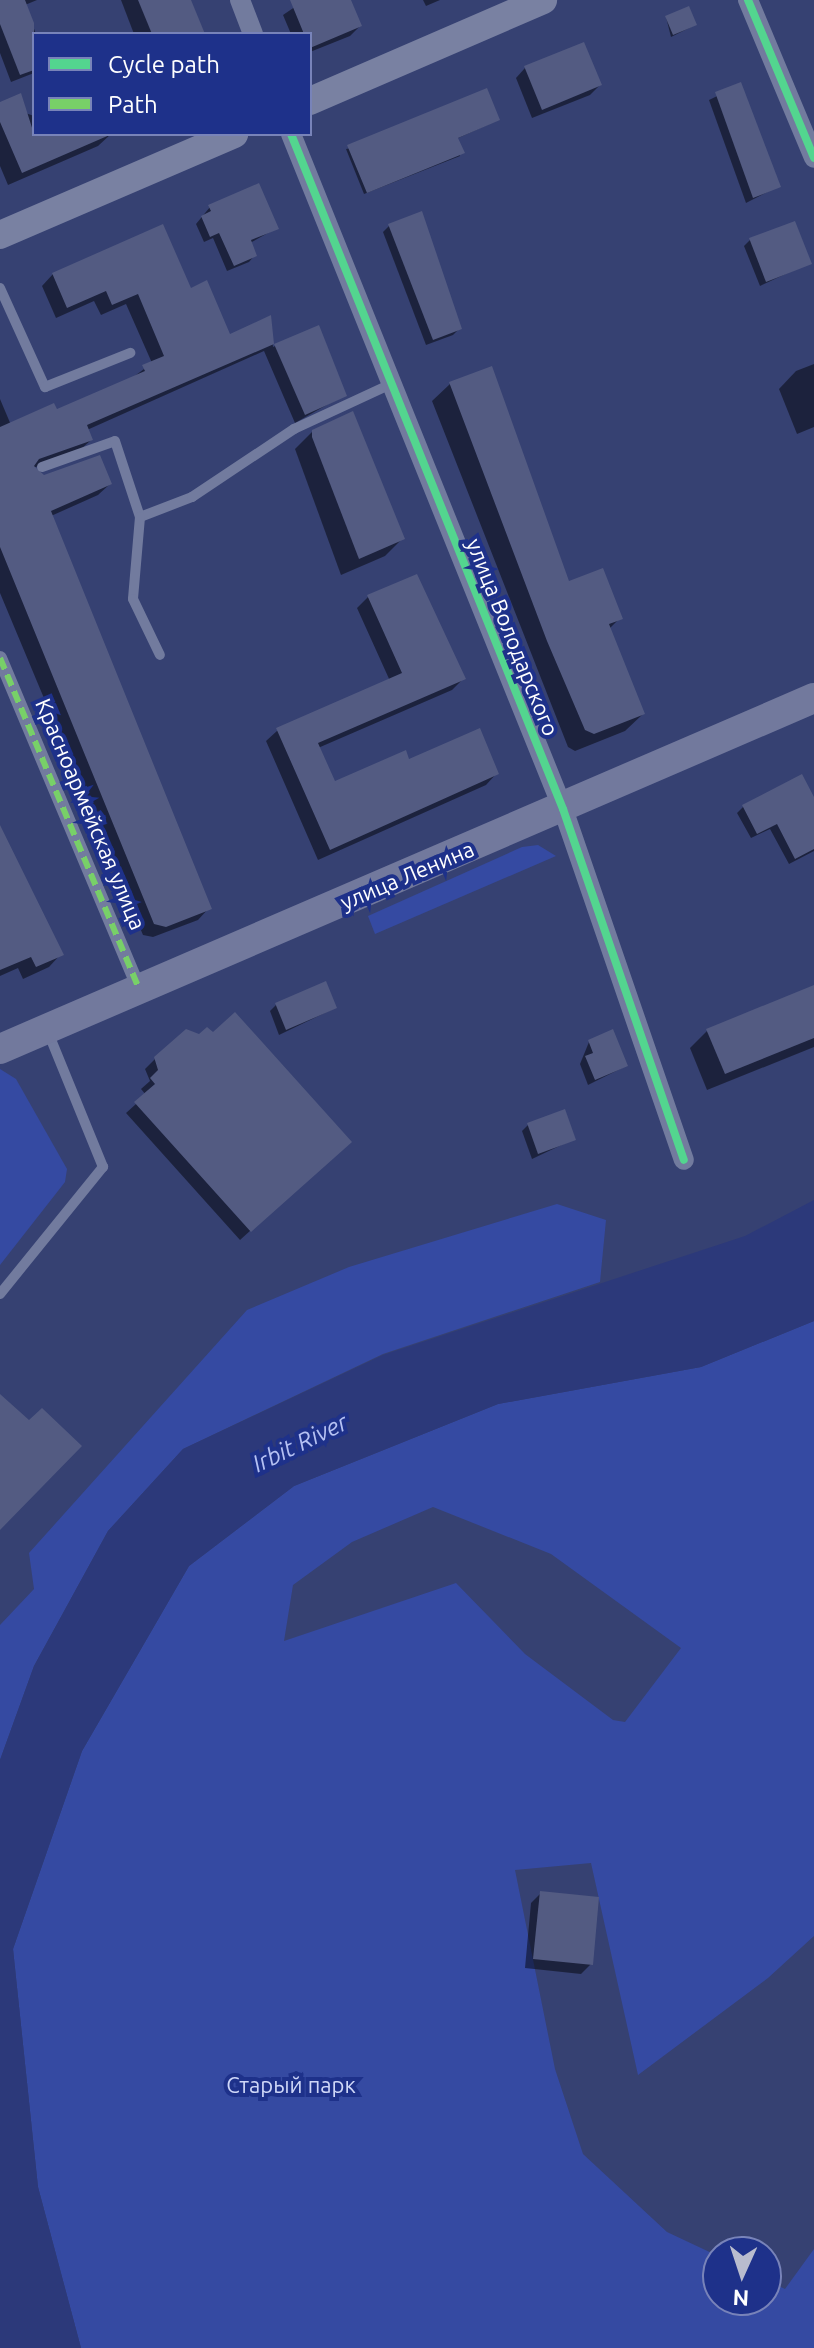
<!DOCTYPE html>
<html>
<head>
<meta charset="utf-8">
<style>
	body { margin:0 }
	#map { position:relative; width:814px; height:2348px; overflow:hidden; background:#364172; font-family:Ubuntu,sans-serif }
	div>[style] { position:absolute }
	[style*='--x'] { left:calc(var(--x)*1px); top:calc(var(--y)*1px); width:calc(var(--w)*1px); rotate:calc(var(--a)*1deg) }
	.green>* { inset:0; background:#354aa2 }
	.water>* { inset:0; background:#2c397a }
	.shadow>* { inset:0; background:#0007 }
	.building>* { inset:0; background:#535b82 }
	.service>* { height:10px; margin:-5px; padding:0 5px; transform-origin:5px; border-radius:5px; background:#727b9e }
	.pedestrian>* { height:14px; margin:-7px; padding:0 7px; transform-origin:7px; border-radius:7px; background:#727b9e }
	.minor>* { height:20px; margin:-10px; padding:0 10px; transform-origin:10px; border-radius:10px; background:#727b9e }
	.secondary>* { height:28px; margin:-14px; padding:0 14px; transform-origin:14px; border-radius:14px; background:#7981a2 }
	.primary>* { height:30px; margin:-15px; padding:0 15px; transform-origin:15px; border-radius:15px; background:#72799d }
	.quiet>* { height:6px; margin-top:-3px; transform-origin:0; background:repeating-linear-gradient(90deg,#78d068 0 12px,transparent 0 18px) }
	.cycleway>* { height:8px; margin:-4px; padding:0 4px; transform-origin:4px; border-radius:4px; background:#53d58f }
	span { translate:-50% -50%; white-space:nowrap; text-align:center; line-height:1.15; -webkit-text-stroke:8px #1e318a; paint-order:stroke }
	.street-label { font-size:22px; color:#fff }
	.park-label { font-size:22px; color:#cfd7f8 }
	.water-label { font-size:24px; color:#b5c1f3; font-style:italic }
	.legend { position:absolute; left:32px; top:32px; width:280px; height:104px; box-sizing:border-box; background:#1e318a; border:2px solid #7883b9; margin:0; padding:10px 14px; list-style:none; font-size:24px; color:#fff }
	.legend li { display:flex; align-items:center; gap:16px; height:40px }
	.legend b { width:40px; border:2px solid #7883b9 }
	.north { position:absolute; left:702px; top:2236px; width:80px; height:80px; box-sizing:border-box; background:#1e318a; border:2px solid #7883b9; border-radius:50%; rotate:183deg; font-size:22px; font-weight:700; line-height:32px; text-align:center; color:#fff }
	.north::after { content:''; display:block; margin:auto; width:28px; height:36px; background:#b9bcce; clip-path:polygon(50% 0,100% 100%,50% 72%,0 100%) }
</style>
</head>
<body>
<div id="map">
	<div class="green">
		<div style="clip-path:polygon(538px 845px,556px 856px,375px 934px,368px 916px,522px 847px)"></div>
		<div style="clip-path:polygon(0 1069px,16px 1079px,67px 1169px,65px 1182px,0 1265px)"></div>
		<div style="clip-path:polygon(557px 1204px,606px 1220px,600px 1282px,383px 1354px,183px 1449px,108px 1531px,34px 1666px,0 1760px,0 1625px,34px 1589px,29px 1553px,247px 1310px,349px 1267px)"></div>
		<div style="clip-path:polygon(evenodd,814px 1321px,814px 1936px,768px 1978px,638px 2075px,591px 1863px,515px 1870px,555px 2069px,583px 2154px,667px 2232px,718px 2256px,718px 2300px,766px 2300px,766px 2280px,785px 2289px,814px 2249px,814px 2348px,81px 2348px,38px 2187px,13px 1949px,82px 1751px,189px 1566px,294px 1486px,498px 1404px,701px 1367px,814px 1321px,433px 1507px,551px 1554px,681px 1648px,625px 1722px,613px 1720px,525px 1654px,456px 1583px,284px 1641px,293px 1585px,352px 1542px,433px 1507px)"></div>
	</div>
	<div class="water">
		<div style="clip-path:polygon(814px 1200px,814px 1321px,701px 1367px,498px 1404px,294px 1486px,189px 1566px,82px 1751px,13px 1949px,38px 2187px,81px 2348px,0 2348px,0 1760px,34px 1666px,108px 1531px,183px 1449px,383px 1355px,745px 1236px)"></div>
	</div>
	<div class="shadow">
		<div style="clip-path:polygon(0 0,37px 0,25px 5px,36px 34px,34px 73px,11px 82px,0 53px)"></div>
		<div style="clip-path:polygon(121px 0,189px 0,203px 34px,134px 34px)"></div>
		<div style="clip-path:polygon(305px 0,349px 0,360px 26px,350px 36px,310px 52px,310px 34px,291px 34px,283px 15px)"></div>
		<div style="clip-path:polygon(423px 0,440px 0,426px 6px)"></div>
		<div style="clip-path:polygon(666px 17px,695px 25px,671px 37px)"></div>
		<div style="clip-path:polygon(525px 68px,600px 85px,590px 95px,532px 118px,516px 78px)"></div>
		<div style="clip-path:polygon(740px 85px,779px 186px,746px 203px,709px 100px)"></div>
		<div style="clip-path:polygon(0 104px,34px 116px,34px 134px,111px 134px,98px 146px,8px 185px,0 166px)"></div>
		<div style="clip-path:polygon(498px 120px,456px 139px,460px 156px,364px 194px,346px 149px)"></div>
		<div style="clip-path:polygon(210px 207px,277px 228px,250px 243px,255px 255px,249px 262px,227px 271px,213px 238px,204px 242px,196px 224px)"></div>
		<div style="clip-path:polygon(390px 225px,459px 329px,453px 335px,426px 345px,383px 232px)"></div>
		<div style="clip-path:polygon(750px 240px,809px 263px,760px 286px,744px 246px)"></div>
		<div style="clip-path:polygon(53px 274px,190px 290px,229px 336px,270px 318px,273px 347px,318px 327px,344px 395px,295px 423px,264px 351px,87px 430px,91px 440px,79px 451px,33px 468px,44px 477px,110px 484px,98px 495px,51px 516px,209px 908px,198px 920px,153px 937px,143px 935px,0 593px,0 399px,11px 425px,56px 412px,132px 378px,152px 363px,126px 304px,101px 315px,94px 301px,56px 318px,42px 286px)"></div>
		<div style="clip-path:polygon(814px 364px,814px 427px,797px 434px,779px 389px,796px 371px)"></div>
		<div style="clip-path:polygon(450px 384px,568px 583px,620px 618px,609px 629px,643px 714px,625px 731px,575px 751px,568px 747px,432px 401px)"></div>
		<div style="clip-path:polygon(313px 431px,403px 538px,385px 556px,341px 575px,295px 449px)"></div>
		<div style="clip-path:polygon(368px 597px,464px 678px,452px 690px,318px 748px,334px 784px,408px 761px,497px 773px,486px 785px,318px 860px,266px 741px,278px 730px,390px 681px,357px 608px)"></div>
		<div style="clip-path:polygon(814px 802px,814px 851px,789px 864px,770px 829px,751px 838px,737px 813px,744px 806px)"></div>
		<div style="clip-path:polygon(0 830px,61px 954px,49px 967px,23px 979px,18px 968px,0 976px)"></div>
		<div style="clip-path:polygon(814px 987px,814px 1047px,707px 1090px,690px 1048px,708px 1030px)"></div>
		<div style="clip-path:polygon(276px 1005px,335px 1008px,279px 1035px,270px 1011px)"></div>
		<div style="clip-path:polygon(212px 1035px,339px 1151px,240px 1240px,126px 1113px,146px 1095px,141px 1089px,150px 1081px,145px 1069px,155px 1059px)"></div>
		<div style="clip-path:polygon(589px 1042px,626px 1066px,588px 1085px,580px 1064px)"></div>
		<div style="clip-path:polygon(528px 1125px,574px 1139px,532px 1159px,522px 1131px)"></div>
		<div style="clip-path:polygon(541px 1893px,591px 1964px,581px 1974px,525px 1968px,531px 1903px)"></div>
	</div>
	<div class="building">
		<div style="clip-path:polygon(0 0,25px 0,34px 23px,34px 70px,20px 75px,0 24px)"></div>
		<div style="clip-path:polygon(138px 0,191px 0,205px 34px,152px 34px)"></div>
		<div style="clip-path:polygon(290px 0,351px 0,362px 26px,310px 48px,310px 34px,304px 34px)"></div>
		<div style="clip-path:polygon(689px 6px,697px 25px,673px 35px,665px 16px)"></div>
		<div style="clip-path:polygon(584px 42px,602px 85px,542px 110px,524px 66px)"></div>
		<div style="clip-path:polygon(741px 82px,781px 187px,753px 198px,715px 92px)"></div>
		<div style="clip-path:polygon(487px 88px,500px 120px,458px 138px,465px 153px,367px 193px,347px 145px)"></div>
		<div style="clip-path:polygon(21px 93px,34px 134px,112px 134px,22px 173px,0 122px,0 102px)"></div>
		<div style="clip-path:polygon(259px 183px,279px 229px,251px 240px,257px 256px,234px 266px,219px 233px,210px 237px,201px 216px,211px 211px,208px 205px)"></div>
		<div style="clip-path:polygon(422px 211px,462px 329px,433px 340px,388px 224px)"></div>
		<div style="clip-path:polygon(795px 221px,812px 264px,766px 282px,749px 238px)"></div>
		<div style="clip-path:polygon(163px 224px,191px 288px,207px 280px,230px 334px,271px 315px,274px 344px,87px 425px,93px 440px,39px 459px,34px 466px,44px 475px,100px 455px,112px 484px,51px 511px,212px 909px,166px 927px,154px 924px,0 547px,0 427px,54px 403px,57px 409px,145px 371px,142px 365px,164px 356px,138px 294px,112px 305px,106px 291px,67px 308px,52px 273px)"></div>
		<div style="clip-path:polygon(319px 325px,347px 396px,305px 415px,274px 344px)"></div>
		<div style="clip-path:polygon(492px 366px,569px 581px,603px 568px,623px 619px,609px 624px,645px 714px,594px 734px,585px 730px,547px 641px,449px 382px)"></div>
		<div style="clip-path:polygon(353px 411px,405px 539px,359px 559px,312px 437px,312px 430px)"></div>
		<div style="clip-path:polygon(417px 574px,466px 679px,318px 743px,335px 781px,406px 750px,409px 759px,480px 728px,499px 774px,330px 850px,276px 728px,402px 673px,367px 595px)"></div>
		<div style="clip-path:polygon(802px 774px,814px 797px,814px 849px,795px 859px,777px 824px,757px 834px,742px 805px)"></div>
		<div style="clip-path:polygon(0 825px,64px 955px,36px 967px,31px 957px,0 970px)"></div>
		<div style="clip-path:polygon(326px 981px,337px 1008px,286px 1030px,275px 1003px)"></div>
		<div style="clip-path:polygon(814px 985px,814px 1038px,725px 1074px,706px 1029px)"></div>
		<div style="clip-path:polygon(235px 1012px,352px 1142px,251px 1232px,134px 1102px,155px 1084px,150px 1078px,158px 1070px,154px 1057px,186px 1029px,199px 1034px,207px 1027px,213px 1032px)"></div>
		<div style="clip-path:polygon(613px 1029px,628px 1066px,595px 1080px,585px 1056px,593px 1053px,588px 1040px)"></div>
		<div style="clip-path:polygon(565px 1109px,576px 1140px,538px 1154px,527px 1123px)"></div>
		<div style="clip-path:polygon(0 1394px,29px 1420px,42px 1408px,82px 1446px,0 1530px)"></div>
		<div style="clip-path:polygon(540px 1891px,599px 1897px,593px 1965px,533px 1959px)"></div>
	</div>
	<div class="service">
		<div style="--x:0;--y:288;--w:109;--a:65.6"></div>
		<div style="--x:45;--y:387;--w:92;--a:-21.8"></div>
		<div style="--x:42;--y:467;--w:77;--a:-19.6"></div>
		<div style="--x:115;--y:441;--w:80;--a:71.8"></div>
		<div style="--x:140;--y:517;--w:56;--a:-21"></div>
		<div style="--x:192;--y:497;--w:123;--a:-33.7"></div>
		<div style="--x:294;--y:429;--w:107;--a:-24.9"></div>
		<div style="--x:140;--y:517;--w:82;--a:94.9"></div>
		<div style="--x:133;--y:599;--w:62;--a:64.3"></div>
		<div style="--x:0;--y:1294;--w:164;--a:-51"></div>
		<div style="--x:103;--y:1167;--w:148;--a:-112.2"></div>
	</div>
	<div class="pedestrian">
		<div style="--x:0;--y:658;--w:358;--a:67.2"></div>
	</div>
	<div class="minor">
		<div style="--x:240;--y:0;--w:36;--a:69"></div>
		<div style="--x:748;--y:0;--w:171;--a:67.3"></div>
		<div style="--x:291;--y:134;--w:728;--a:68.05"></div>
		<div style="--x:563;--y:809;--w:371;--a:71"></div>
	</div>
	<div class="secondary">
		<div style="--x:310;--y:101;--w:254;--a:-23.4"></div>
		<div style="--x:0;--y:235;--w:255;--a:-23.3"></div>
	</div>
	<div class="primary">
		<div style="--x:0;--y:1049;--w:886;--a:-23.33"></div>
	</div>
	<div class="quiet">
		<div style="--x:0;--y:658;--w:358;--a:67.2"></div>
	</div>
	<div class="cycleway">
		<div style="--x:748;--y:0;--w:171;--a:67.3"></div>
		<div style="--x:291;--y:134;--w:728;--a:68.05"></div>
		<div style="--x:563;--y:809;--w:371;--a:71"></div>
	</div>
	<div class="street-label">
		<span style="left:513px;top:637px;rotate:68deg">улица Володарского</span>
		<span style="left:91px;top:814px;rotate:67deg">Красноармейская улица</span>
		<span style="left:407px;top:875px;rotate:-23deg">улица Ленина</span>
	</div>
	<div class="park-label">
		<span style="left:291px;top:2085px">Старый парк</span>
	</div>
	<div class="water-label">
		<span style="left:300px;top:1443px;rotate:-26deg">Irbit River</span>
	</div>
	<ul class="legend">
	<li><b style="height:10px;background:#53d58f"></b>Cycle path</li>
	<li><b style="height:10px;background:#78d068"></b>Path</li>
	</ul>
	<div class="north">N</div>
</div>
</body>
</html>
